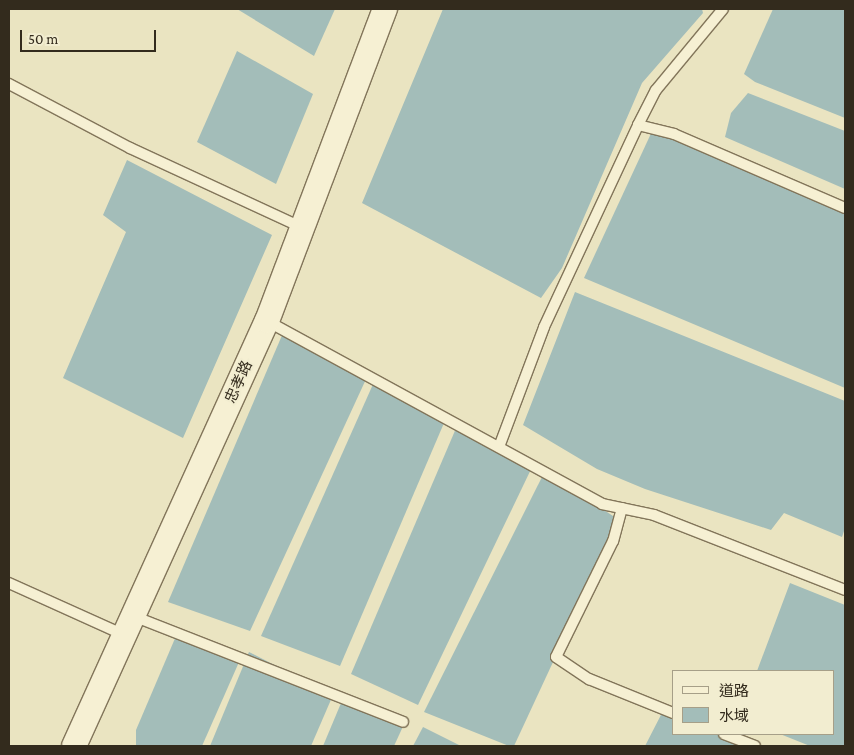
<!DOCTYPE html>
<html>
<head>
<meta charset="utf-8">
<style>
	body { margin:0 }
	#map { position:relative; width:854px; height:755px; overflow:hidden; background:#eae4c1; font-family:"Crimson Pro","Noto Sans TC",serif }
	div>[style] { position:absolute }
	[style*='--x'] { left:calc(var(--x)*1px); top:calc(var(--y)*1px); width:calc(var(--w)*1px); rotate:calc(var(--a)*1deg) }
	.water>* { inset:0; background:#a3bdb9 }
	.roads { filter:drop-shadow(1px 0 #82755a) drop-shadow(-1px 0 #82755a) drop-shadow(0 1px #82755a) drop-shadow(0 -1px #82755a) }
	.service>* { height:10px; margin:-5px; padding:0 5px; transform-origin:5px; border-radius:5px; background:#f6f0d3 }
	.tertiary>* { height:24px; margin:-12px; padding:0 12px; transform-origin:12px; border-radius:12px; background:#f6f0d3 }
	span { translate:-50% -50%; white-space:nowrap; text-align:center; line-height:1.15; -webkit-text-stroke:4px #f2edd0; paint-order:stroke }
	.street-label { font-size:15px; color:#332b1d }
	.frame { position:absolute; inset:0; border:10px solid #332b1d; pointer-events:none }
	.legend { position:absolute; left:672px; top:670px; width:162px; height:65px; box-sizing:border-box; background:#f2edd0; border:1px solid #a69f88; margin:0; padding:6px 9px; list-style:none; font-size:15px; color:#332b1d }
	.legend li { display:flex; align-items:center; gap:10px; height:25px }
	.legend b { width:25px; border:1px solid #a69f88 }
	.scale { position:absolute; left:20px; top:30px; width:136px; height:22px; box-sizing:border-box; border:2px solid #332b1d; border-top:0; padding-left:6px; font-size:15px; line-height:18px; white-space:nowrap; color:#332b1d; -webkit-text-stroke:4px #f2edd0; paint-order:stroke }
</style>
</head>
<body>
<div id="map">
	<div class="water">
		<div style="clip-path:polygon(237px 9px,335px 9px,314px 56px)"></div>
		<div style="clip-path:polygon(443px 9px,702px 9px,703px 13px,642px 83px,562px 268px,541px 298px,362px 203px)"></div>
		<div style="clip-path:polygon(773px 9px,845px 9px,845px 118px,755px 82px,744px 74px)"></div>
		<div style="clip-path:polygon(237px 51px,313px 94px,276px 184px,197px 142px)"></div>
		<div style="clip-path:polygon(748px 93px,845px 131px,845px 189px,725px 137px,731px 113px)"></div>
		<div style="clip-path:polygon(654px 127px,845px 210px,845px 388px,584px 278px)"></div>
		<div style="clip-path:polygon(127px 160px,272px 235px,183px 438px,63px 378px,126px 232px,103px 215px)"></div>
		<div style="clip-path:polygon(575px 292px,845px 401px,845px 528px,842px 537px,784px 513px,771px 530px,645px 489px,597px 469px,523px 425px)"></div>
		<div style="clip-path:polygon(283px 333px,367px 377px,250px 631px,168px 602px)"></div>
		<div style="clip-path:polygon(374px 382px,444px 423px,340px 666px,261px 636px)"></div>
		<div style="clip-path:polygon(457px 426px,534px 463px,418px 705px,351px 674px)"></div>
		<div style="clip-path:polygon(545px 471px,619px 520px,514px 746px,509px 746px,424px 712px)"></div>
		<div style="clip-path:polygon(790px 583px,845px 605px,845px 746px,810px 746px,780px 734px,833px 734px,833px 671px,757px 671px)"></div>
		<div style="clip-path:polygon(179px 629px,243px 653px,202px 746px,136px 746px,136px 730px)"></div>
		<div style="clip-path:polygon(249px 652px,333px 695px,311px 746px,210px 746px)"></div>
		<div style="clip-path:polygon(344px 696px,405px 722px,394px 746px,323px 746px)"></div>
		<div style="clip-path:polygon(663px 711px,673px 715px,673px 734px,718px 734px,747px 746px,645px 746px)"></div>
		<div style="clip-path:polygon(423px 727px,461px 746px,413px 746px)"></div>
	</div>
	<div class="roads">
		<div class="service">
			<div style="--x:9;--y:84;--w:137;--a:27.9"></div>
			<div style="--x:130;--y:148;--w:191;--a:24.8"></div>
			<div style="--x:638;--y:125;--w:37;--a:14"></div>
			<div style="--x:674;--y:134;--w:186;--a:23.4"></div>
			<div style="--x:267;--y:321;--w:382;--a:28.6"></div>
			<div style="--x:602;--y:504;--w:53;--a:11.9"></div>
			<div style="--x:654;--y:515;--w:205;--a:21.4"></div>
			<div style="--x:499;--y:447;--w:128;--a:-69.4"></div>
			<div style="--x:544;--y:327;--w:223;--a:-65"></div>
			<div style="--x:638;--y:125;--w:39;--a:-63"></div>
			<div style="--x:656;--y:90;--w:105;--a:-50.4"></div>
			<div style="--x:622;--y:508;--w:34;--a:105"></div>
			<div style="--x:613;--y:541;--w:129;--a:116.2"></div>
			<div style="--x:556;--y:657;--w:40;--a:34"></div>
			<div style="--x:589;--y:679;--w:91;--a:22"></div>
			<div style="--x:9;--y:583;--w:126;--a:24.3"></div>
			<div style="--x:133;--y:616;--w:290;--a:21.4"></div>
			<div style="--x:724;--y:734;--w:33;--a:21"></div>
		</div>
		<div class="tertiary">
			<div style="--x:74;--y:746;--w:467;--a:-65.6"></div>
			<div style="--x:267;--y:321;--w:334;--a:-69.3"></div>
		</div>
	</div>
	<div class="street-label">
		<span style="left:239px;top:382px;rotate:-66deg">忠孝路</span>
	</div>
	<div class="frame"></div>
	<ul class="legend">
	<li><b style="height:6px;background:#f6f0d3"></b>道路</li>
	<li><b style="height:14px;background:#a3bdb9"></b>水域</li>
	</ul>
	<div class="scale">50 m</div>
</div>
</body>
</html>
